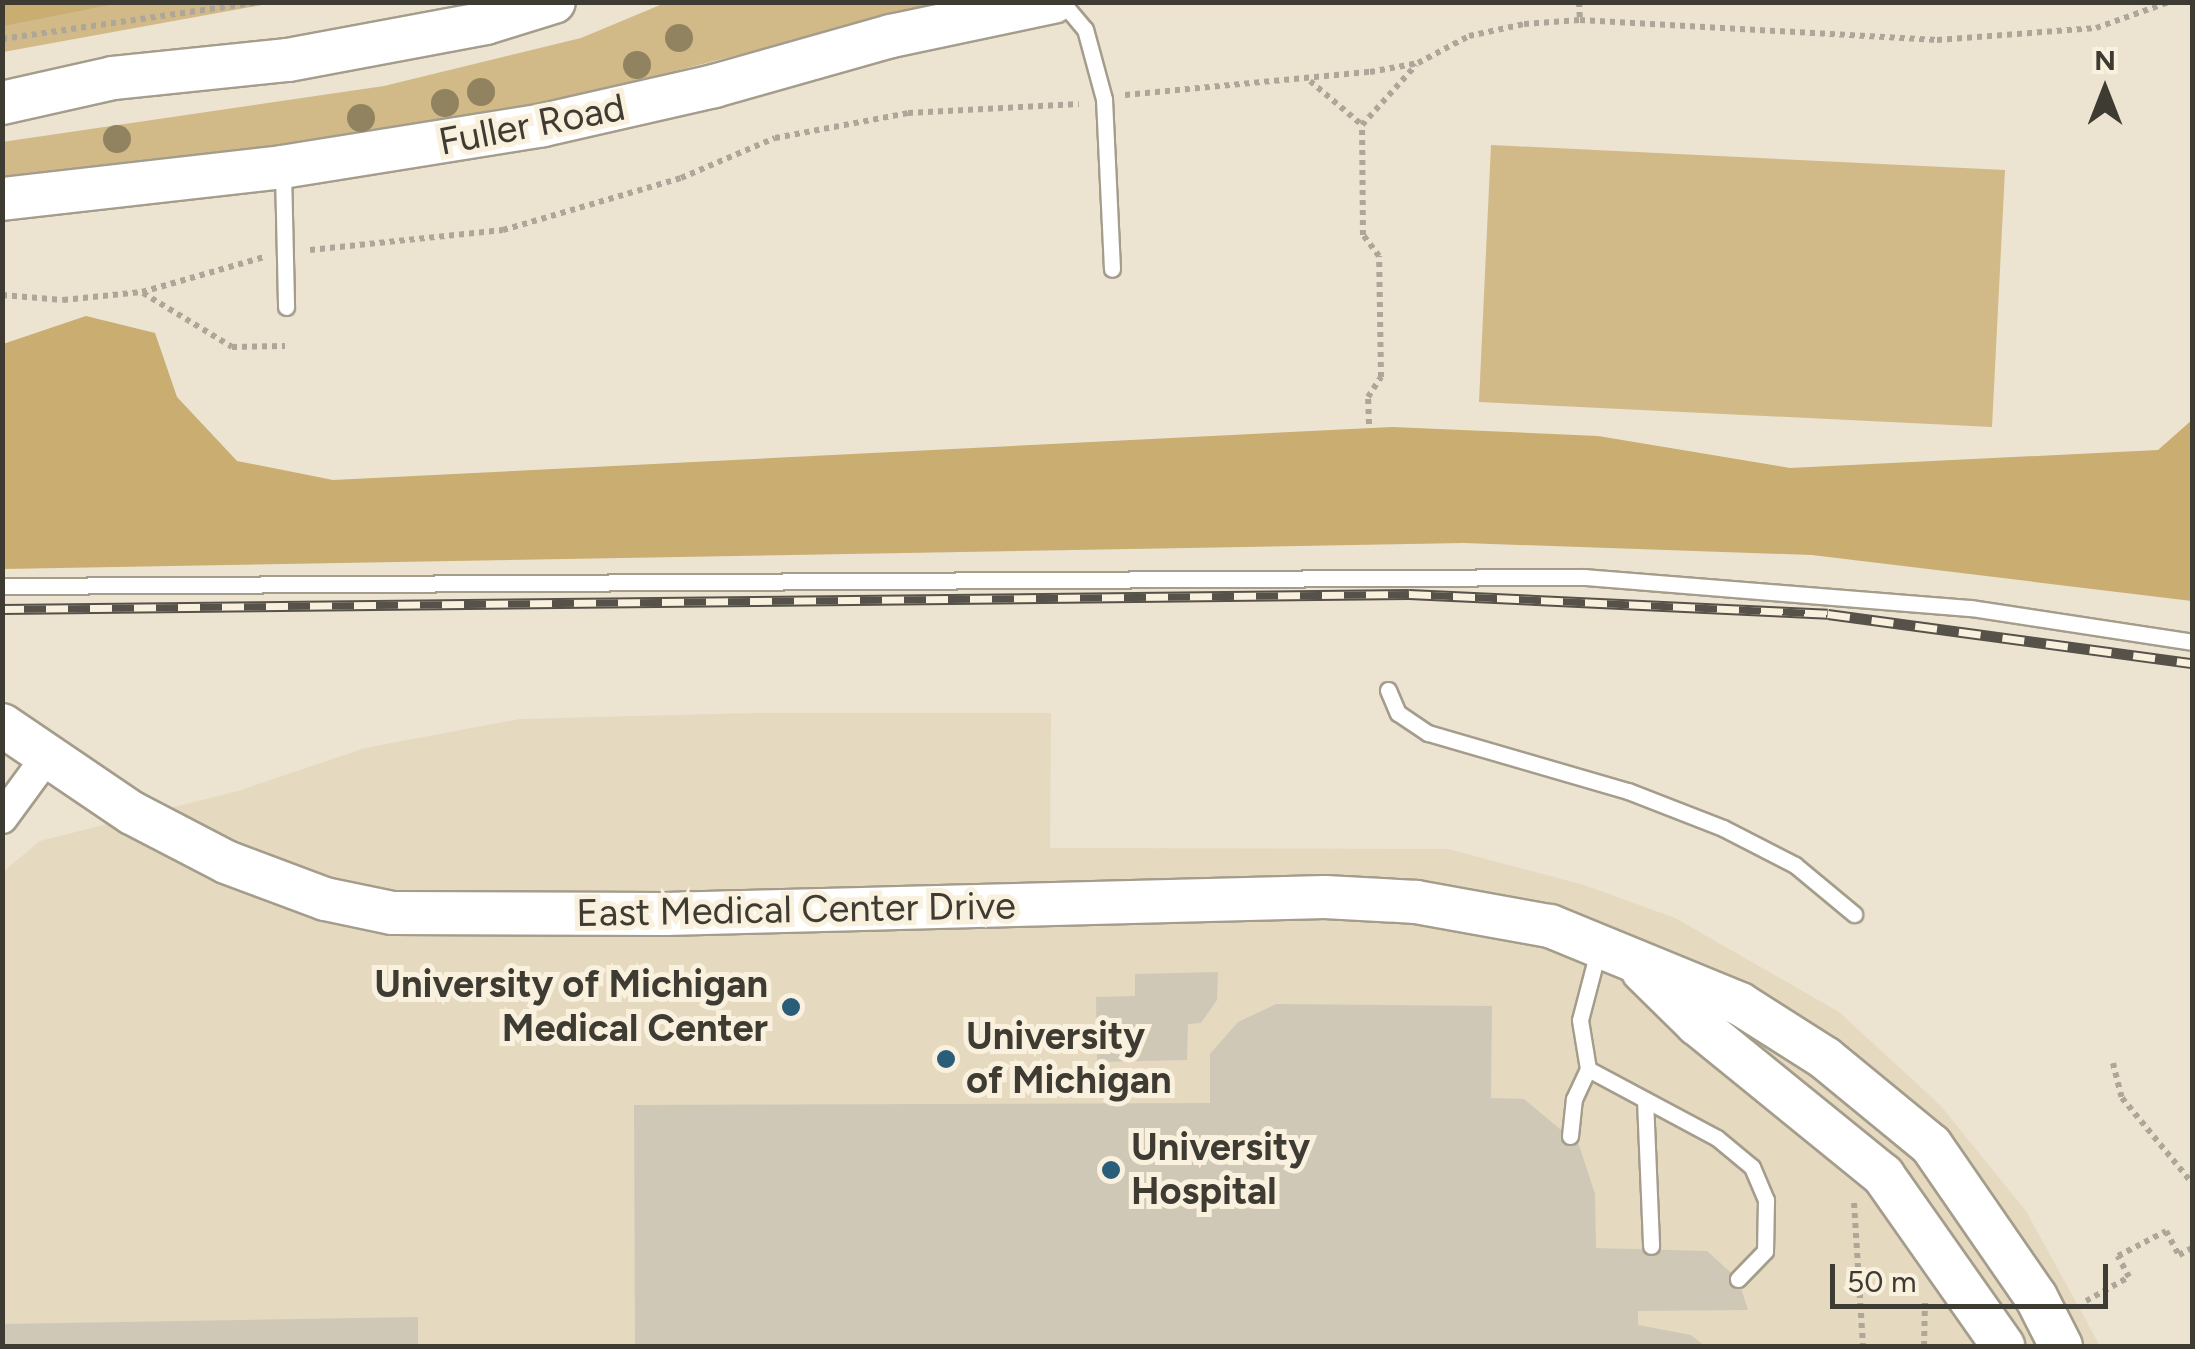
<!DOCTYPE html>
<html>
<head>
<meta charset="utf-8">
<style>
	body { margin:0 }
	#map { position:relative; width:2195px; height:1349px; overflow:hidden; background:#ece3d1; font-family:Figtree,sans-serif }
	div>[style] { position:absolute }
	[style*='--x'] { left:calc(var(--x)*1px); top:calc(var(--y)*1px); width:calc(var(--w)*1px); rotate:calc(var(--a)*1deg) }
	.built>* { inset:0; background:#e5d9c0 }
	.green>* { inset:0; background:#d1b988 }
	.forest>* { inset:0; background:#c9ad71 }
	.building>* { inset:0; background:#d0c8b6 }
	.path>* { height:6px; margin-top:-3px; transform-origin:0; background:repeating-linear-gradient(90deg,#aea799 0 5px,transparent 0 10px) }
	.roads { filter:drop-shadow(2px 0 #a59d8c) drop-shadow(-2px 0 #a59d8c) drop-shadow(0 2px #a59d8c) drop-shadow(0 -2px #a59d8c) }
	.lane>* { height:15px; margin:-7.5px; padding:0 7.5px; transform-origin:7.5px; border-radius:7.5px; background:#fff }
	.street>* { height:30px; margin:-15px; padding:0 15px; transform-origin:15px; border-radius:15px; background:#fff }
	.secondary>* { height:42px; margin:-21px; padding:0 21px; transform-origin:21px; border-radius:21px; background:#fff }
	.rail>* { height:11px; margin-top:-5.5px; transform-origin:0; background:repeating-linear-gradient(90deg,#f9f0de 0 22px,#565249 0 44px); box-sizing:border-box; border-block:2px solid #565249 }
	.trees>* { width:28px; height:28px; margin:-14px; border-radius:50%; background:#91835f }
	.dots>* { width:28px; height:28px; translate:-50% -50%; box-sizing:border-box; border:5px solid #f9f0de; border-radius:50% }
	span { translate:-50% -50%; white-space:nowrap; text-align:center; line-height:1.15; -webkit-text-stroke:10px #f9f0de; paint-order:stroke }
	.street-label { font-size:38px; color:#3e3b33 }
	.poi-label { font-size:38px; color:#3e3b33; font-weight:700 }
	.right { translate:-100% -50%; text-align:right }
	.left { translate:0 -50%; text-align:left }
	.frame { position:absolute; inset:0; border:5px solid #3e3b33; pointer-events:none }
	.north { position:absolute; left:2055px; top:40px; width:100px; height:100px; -webkit-text-stroke:8px #f9f0de; paint-order:stroke; rotate:0deg; font-size:28px; font-weight:700; line-height:40px; text-align:center; color:#3e3b33 }
	.north::after { content:''; display:block; margin:auto; width:35px; height:45px; background:#3e3b33; clip-path:polygon(50% 0,100% 100%,50% 72%,0 100%) }
	.scale { position:absolute; left:1830px; top:1264px; width:278px; height:45px; box-sizing:border-box; border:5px solid #3e3b33; border-top:0; padding-left:12px; font-size:30px; line-height:35px; white-space:nowrap; color:#3e3b33; -webkit-text-stroke:8px #f9f0de; paint-order:stroke }
</style>
</head>
<body>
<div id="map">
	<div class="built">
		<div style="clip-path:polygon(755px 713px,1051px 713px,1050px 848px,1448px 849px,1584px 885px,1675px 918px,1839px 1012px,1940px 1105px,2026px 1211px,2100px 1346px,3px 1346px,3px 872px,40px 841px,238px 791px,365px 748px,520px 719px)"></div>
	</div>
	<div class="green">
		<div style="clip-path:polygon(2px 3px,273px 3px,3px 52px)"></div>
		<div style="clip-path:polygon(665px 3px,941px 3px,535px 107px,340px 141px,3px 179px,2px 142px,384px 86px,581px 38px)"></div>
		<div style="clip-path:polygon(1491px 145px,2005px 170px,1992px 427px,1479px 402px)"></div>
	</div>
	<div class="forest">
		<div style="clip-path:polygon(3px 2px,119px 2px,119px 3px,3px 26px)"></div>
		<div style="clip-path:polygon(86px 316px,155px 333px,177px 397px,237px 461px,333px 480px,1392px 427px,1598px 436px,1790px 468px,2158px 450px,2192px 420px,2192px 601px,1812px 555px,1464px 543px,3px 569px,3px 344px)"></div>
	</div>
	<div class="building">
		<div style="clip-path:polygon(1218px 972px,1217px 1000px,1201px 1023px,1188px 1024px,1187px 1060px,1097px 1062px,1096px 997px,1135px 996px,1135px 974px)"></div>
		<div style="clip-path:polygon(1276px 1004px,1492px 1006px,1491px 1098px,1524px 1099px,1579px 1145px,1595px 1194px,1596px 1248px,1707px 1251px,1738px 1279px,1748px 1310px,1638px 1311px,1638px 1325px,1691px 1335px,1705px 1346px,635px 1346px,634px 1105px,1210px 1103px,1210px 1054px,1238px 1022px)"></div>
		<div style="clip-path:polygon(418px 1317px,418px 1346px,2px 1346px,2px 1324px)"></div>
	</div>
	<div class="path">
		<div style="--x:1579;--y:2;--w:18;--a:87"></div>
		<div style="--x:2;--y:39;--w:260;--a:-8.2"></div>
		<div style="--x:1310;--y:81;--w:68;--a:40.2"></div>
		<div style="--x:1125;--y:95;--w:246;--a:-5.4"></div>
		<div style="--x:1370;--y:72;--w:49;--a:-10.6"></div>
		<div style="--x:1418;--y:63;--w:58;--a:-27.9"></div>
		<div style="--x:1469;--y:36;--w:56;--a:-12.3"></div>
		<div style="--x:1524;--y:24;--w:56;--a:-4.1"></div>
		<div style="--x:1580;--y:20;--w:358;--a:3.2"></div>
		<div style="--x:1937;--y:40;--w:159;--a:-4.3"></div>
		<div style="--x:2096;--y:28;--w:77;--a:-19.6"></div>
		<div style="--x:310;--y:250;--w:194;--a:-5.9"></div>
		<div style="--x:503;--y:230;--w:185;--a:-16.3"></div>
		<div style="--x:681;--y:178;--w:102;--a:-23.1"></div>
		<div style="--x:775;--y:138;--w:135;--a:-10.6"></div>
		<div style="--x:908;--y:113;--w:171;--a:-3"></div>
		<div style="--x:143;--y:293;--w:104;--a:31.2"></div>
		<div style="--x:232;--y:347;--w:53;--a:-1.1"></div>
		<div style="--x:2;--y:295;--w:61;--a:4.7"></div>
		<div style="--x:63;--y:300;--w:79;--a:-5.8"></div>
		<div style="--x:142;--y:292;--w:127;--a:-16"></div>
		<div style="--x:1369;--y:424;--w:27;--a:-92"></div>
		<div style="--x:1368;--y:397;--w:24;--a:-57"></div>
		<div style="--x:1381;--y:377;--w:121;--a:-90.9"></div>
		<div style="--x:1379;--y:256;--w:26;--a:-127"></div>
		<div style="--x:1363;--y:235;--w:110;--a:-90.5"></div>
		<div style="--x:1362;--y:125;--w:81;--a:-48"></div>
		<div style="--x:2113;--y:1063;--w:36;--a:76"></div>
		<div style="--x:2122;--y:1098;--w:110;--a:50.5"></div>
		<div style="--x:1854;--y:1203;--w:143;--a:86.4"></div>
		<div style="--x:2086;--y:1301;--w:49;--a:-29.2"></div>
		<div style="--x:2129;--y:1277;--w:24;--a:-118"></div>
		<div style="--x:2118;--y:1256;--w:54;--a:-27.5"></div>
		<div style="--x:2166;--y:1231;--w:27;--a:62"></div>
		<div style="--x:2179;--y:1255;--w:15;--a:-28"></div>
		<div style="--x:1924;--y:1346;--w:43;--a:-88.7"></div>
	</div>
	<div class="roads">
		<div class="lane">
			<div style="--x:1062;--y:2;--w:35;--a:50"></div>
			<div style="--x:1085;--y:29;--w:73;--a:74.8"></div>
			<div style="--x:1104;--y:99;--w:170;--a:87.3"></div>
			<div style="--x:283;--y:171;--w:136;--a:88.7"></div>
			<div style="--x:2;--y:586;--w:1582;--a:-0.33"></div>
			<div style="--x:1584;--y:577;--w:388;--a:4.6"></div>
			<div style="--x:1971;--y:608;--w:224;--a:8.7"></div>
			<div style="--x:1388;--y:690;--w:25;--a:67"></div>
			<div style="--x:1398;--y:713;--w:36;--a:34"></div>
			<div style="--x:1428;--y:733;--w:208;--a:16.2"></div>
			<div style="--x:1628;--y:791;--w:102;--a:21.3"></div>
			<div style="--x:1723;--y:828;--w:81;--a:27.2"></div>
			<div style="--x:1795;--y:865;--w:77;--a:39.7"></div>
			<div style="--x:1598;--y:951;--w:71;--a:104.6"></div>
			<div style="--x:1580;--y:1020;--w:50;--a:80.7"></div>
			<div style="--x:1588;--y:1069;--w:146;--a:28.1"></div>
			<div style="--x:1717;--y:1138;--w:45;--a:39.6"></div>
			<div style="--x:1752;--y:1167;--w:36;--a:67"></div>
			<div style="--x:1766;--y:1200;--w:51;--a:91.1"></div>
			<div style="--x:1765;--y:1251;--w:39;--a:134"></div>
			<div style="--x:1645;--y:1100;--w:146;--a:87.6"></div>
			<div style="--x:1570;--y:1136;--w:37;--a:-84"></div>
			<div style="--x:1574;--y:1099;--w:33;--a:-65"></div>
		</div>
		<div class="street">
			<div style="--x:2;--y:818;--w:74;--a:-53.7"></div>
		</div>
		<div class="secondary">
			<div style="--x:2;--y:103;--w:114;--a:-12.7"></div>
			<div style="--x:113;--y:78;--w:176;--a:-5.9"></div>
			<div style="--x:288;--y:60;--w:201;--a:-10.6"></div>
			<div style="--x:486;--y:23;--w:71;--a:-17.2"></div>
			<div style="--x:2;--y:199;--w:282;--a:-6.5"></div>
			<div style="--x:282;--y:167;--w:264;--a:-9.1"></div>
			<div style="--x:543;--y:125;--w:175;--a:-12.8"></div>
			<div style="--x:714;--y:86;--w:184;--a:-15.8"></div>
			<div style="--x:891;--y:36;--w:166;--a:-11.9"></div>
			<div style="--x:2;--y:725;--w:157;--a:34.1"></div>
			<div style="--x:132;--y:813;--w:106;--a:27.5"></div>
			<div style="--x:226;--y:862;--w:106;--a:20.5"></div>
			<div style="--x:325;--y:899;--w:68;--a:11.8"></div>
			<div style="--x:392;--y:913;--w:273;--a:0.2"></div>
			<div style="--x:665;--y:914;--w:660;--a:-1.48"></div>
			<div style="--x:1325;--y:897;--w:91;--a:3.1"></div>
			<div style="--x:1416;--y:902;--w:136;--a:10.2"></div>
			<div style="--x:1550;--y:926;--w:205;--a:22.3"></div>
			<div style="--x:1740;--y:1004;--w:101;--a:32.4"></div>
			<div style="--x:1825;--y:1058;--w:137;--a:39.4"></div>
			<div style="--x:1931;--y:1145;--w:185;--a:55.4"></div>
			<div style="--x:2036;--y:1297;--w:55;--a:63"></div>
			<div style="--x:1643;--y:971;--w:76;--a:44.5"></div>
			<div style="--x:1697;--y:1024;--w:240;--a:39.1"></div>
			<div style="--x:1883;--y:1175;--w:209;--a:54.9"></div>
		</div>
	</div>
	<div class="rail">
		<div style="--x:2;--y:609;--w:1407;--a:-0.61"></div>
		<div style="--x:1409;--y:594;--w:419;--a:2.7"></div>
		<div style="--x:1828;--y:614;--w:367;--a:7.7"></div>
	</div>
	<div class="trees">
		<div style="left:679px;top:38px"></div>
		<div style="left:637px;top:65px"></div>
		<div style="left:481px;top:92px"></div>
		<div style="left:445px;top:103px"></div>
		<div style="left:361px;top:118px"></div>
		<div style="left:117px;top:139px"></div>
	</div>
	<div class="dots">
		<div style="left:791px;top:1007px;background:#295d79"></div>
		<div style="left:946px;top:1059px;background:#295d79"></div>
		<div style="left:1111px;top:1170px;background:#295d79"></div>
	</div>
	<div class="street-label">
		<span style="left:532px;top:125px;rotate:-11deg">Fuller Road</span>
		<span style="left:796px;top:910px;rotate:-1deg">East Medical Center Drive</span>
	</div>
	<div class="poi-label">
		<span class="right" style="left:768px;top:1007px">University of Michigan<br>Medical Center</span>
		<span class="left" style="left:966px;top:1059px">University<br>of Michigan</span>
		<span class="left" style="left:1131px;top:1170px">University<br>Hospital</span>
	</div>
	<div class="frame"></div>
	<div class="north">N</div>
	<div class="scale">50 m</div>
</div>
</body>
</html>
